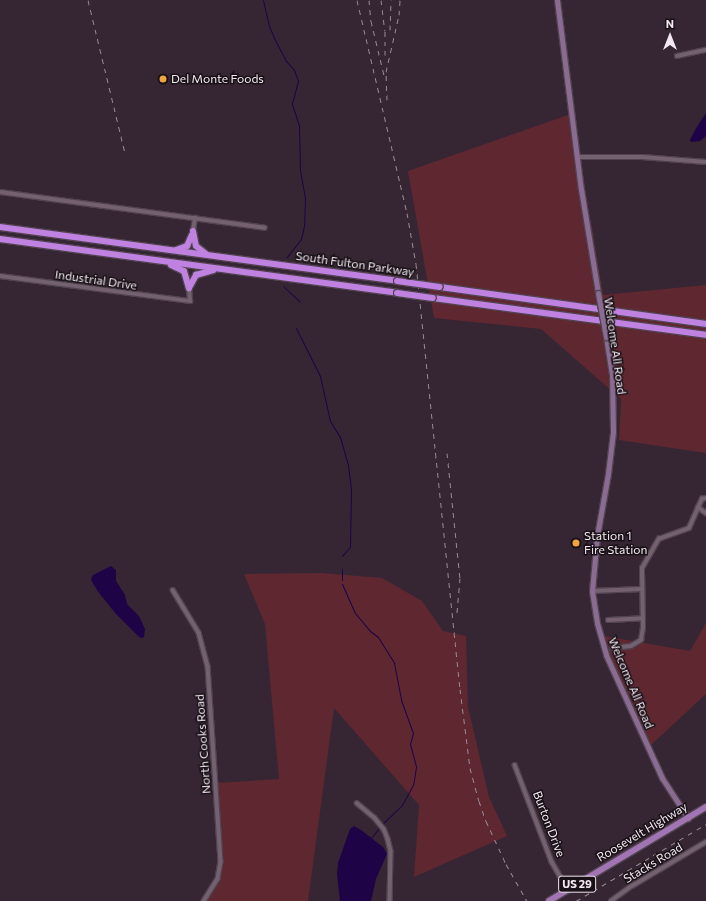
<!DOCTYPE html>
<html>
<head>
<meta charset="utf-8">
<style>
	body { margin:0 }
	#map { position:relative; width:706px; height:901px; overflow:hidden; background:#362633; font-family:Commissioner,sans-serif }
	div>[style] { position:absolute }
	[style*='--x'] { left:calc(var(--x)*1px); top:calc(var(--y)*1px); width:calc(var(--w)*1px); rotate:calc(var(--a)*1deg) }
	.green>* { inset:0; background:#5f2730 }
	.water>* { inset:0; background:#1e0347 }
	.stream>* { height:1px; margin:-0.5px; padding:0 0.5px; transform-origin:0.5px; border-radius:0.5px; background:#1e0347 }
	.roads { filter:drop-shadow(1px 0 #51434f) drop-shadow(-1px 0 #51434f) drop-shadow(0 1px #51434f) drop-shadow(0 -1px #51434f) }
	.street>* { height:3.5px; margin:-1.75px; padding:0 1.75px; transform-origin:1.75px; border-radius:1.75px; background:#736170 }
	.secondary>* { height:5px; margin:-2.5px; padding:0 2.5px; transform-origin:2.5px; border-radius:2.5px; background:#8a6b92 }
	.primary>* { height:5.5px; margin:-2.75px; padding:0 2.75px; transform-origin:2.75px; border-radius:2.75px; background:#a175b4 }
	.highway>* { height:6px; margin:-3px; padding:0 3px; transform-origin:3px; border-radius:3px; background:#bf82e1 }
	.rail>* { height:1px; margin-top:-0.5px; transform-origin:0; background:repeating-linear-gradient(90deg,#988b96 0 5px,transparent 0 10px) }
	.bridges { filter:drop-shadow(1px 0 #51434f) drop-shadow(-1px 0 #51434f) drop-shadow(0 1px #51434f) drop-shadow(0 -1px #51434f) }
	.secondary-bridge>* { height:5px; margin:-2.5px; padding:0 2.5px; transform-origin:2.5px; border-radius:2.5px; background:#8a6b92 }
	.highway-bridge>* { height:6px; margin:-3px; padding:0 3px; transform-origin:3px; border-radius:3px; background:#bf82e1 }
	.dots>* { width:11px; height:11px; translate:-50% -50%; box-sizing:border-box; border:2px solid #191117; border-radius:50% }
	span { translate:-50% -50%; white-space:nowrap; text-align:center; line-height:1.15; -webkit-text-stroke:3px #191117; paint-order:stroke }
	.shield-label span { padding:1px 3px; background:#191117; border:1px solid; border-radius:3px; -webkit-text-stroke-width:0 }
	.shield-label { font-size:11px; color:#f4e9f2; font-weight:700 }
	.poi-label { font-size:12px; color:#f4e9f2 }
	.left { translate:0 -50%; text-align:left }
	.street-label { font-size:12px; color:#f4e9f2 }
	.north { position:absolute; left:650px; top:16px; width:40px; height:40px; -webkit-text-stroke:3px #191117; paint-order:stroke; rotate:0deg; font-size:11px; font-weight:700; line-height:16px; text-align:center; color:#f4e9f2 }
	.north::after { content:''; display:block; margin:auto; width:14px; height:18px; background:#f4e9f2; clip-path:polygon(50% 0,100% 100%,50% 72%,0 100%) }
</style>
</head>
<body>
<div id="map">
	<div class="green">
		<div style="clip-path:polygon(571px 114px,585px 198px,592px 227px,603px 295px,706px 285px,706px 453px,619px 440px,621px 399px,541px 329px,434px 318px,408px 171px)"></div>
		<div style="clip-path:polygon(322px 573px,382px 578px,422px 601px,443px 631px,466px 636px,468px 707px,489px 797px,507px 836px,414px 877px,419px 805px,334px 708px,308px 901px,203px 901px,221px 866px,216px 783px,279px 779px,265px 624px,244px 574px)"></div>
		<div style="clip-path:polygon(706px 623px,706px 694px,651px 745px,623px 691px,604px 636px,690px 651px)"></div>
	</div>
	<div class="water">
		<div style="clip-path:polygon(706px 113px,706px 136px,700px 141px,691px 142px,690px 140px,695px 130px)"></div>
		<div style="clip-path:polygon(111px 566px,116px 570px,116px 581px,125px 595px,127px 604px,139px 616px,145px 629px,144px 637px,142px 638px,139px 637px,116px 614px,99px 593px,92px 582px,91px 579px,93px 575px)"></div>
		<div style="clip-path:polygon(354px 826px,361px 830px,383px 847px,387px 854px,376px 879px,371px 901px,340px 901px,337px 874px,338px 863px,350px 829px)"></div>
	</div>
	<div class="stream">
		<div style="--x:263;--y:0;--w:27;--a:77"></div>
		<div style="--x:269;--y:26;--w:15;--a:67"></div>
		<div style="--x:275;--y:40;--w:24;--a:62"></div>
		<div style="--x:286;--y:61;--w:12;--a:48"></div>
		<div style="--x:294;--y:70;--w:12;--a:70"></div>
		<div style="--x:298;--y:81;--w:24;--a:105"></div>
		<div style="--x:292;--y:104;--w:23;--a:72"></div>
		<div style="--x:299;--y:126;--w:44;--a:88.7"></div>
		<div style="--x:300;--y:170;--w:29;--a:80"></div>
		<div style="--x:305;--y:199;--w:27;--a:92"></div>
		<div style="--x:304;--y:226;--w:13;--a:103"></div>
		<div style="--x:301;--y:239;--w:23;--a:128"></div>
		<div style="--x:283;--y:286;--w:23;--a:43"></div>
		<div style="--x:296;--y:328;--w:54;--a:63.4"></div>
		<div style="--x:320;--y:376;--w:46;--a:77.5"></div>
		<div style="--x:330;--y:421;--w:19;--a:58"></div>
		<div style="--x:340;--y:437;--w:29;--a:74"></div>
		<div style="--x:348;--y:465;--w:24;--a:83"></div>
		<div style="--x:351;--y:489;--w:58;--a:91"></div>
		<div style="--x:350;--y:547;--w:12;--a:132"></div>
		<div style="--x:342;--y:569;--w:11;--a:90"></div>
		<div style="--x:342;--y:584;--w:32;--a:66"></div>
		<div style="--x:355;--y:613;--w:23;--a:50"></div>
		<div style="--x:370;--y:631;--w:10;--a:37"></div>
		<div style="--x:378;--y:637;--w:31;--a:58"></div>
		<div style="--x:394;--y:663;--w:38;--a:79"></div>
		<div style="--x:401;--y:700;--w:35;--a:70"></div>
		<div style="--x:413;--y:733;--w:11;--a:105"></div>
		<div style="--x:410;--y:744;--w:24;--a:75"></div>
		<div style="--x:416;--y:767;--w:18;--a:99"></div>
		<div style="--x:413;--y:785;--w:23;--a:119"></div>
		<div style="--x:402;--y:805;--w:28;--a:136"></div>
		<div style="--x:371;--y:838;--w:13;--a:-51"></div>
	</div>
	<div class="roads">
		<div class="street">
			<div style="--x:677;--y:56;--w:30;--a:-12"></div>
			<div style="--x:579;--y:157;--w:63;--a:0"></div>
			<div style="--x:642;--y:157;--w:64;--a:4.5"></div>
			<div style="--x:0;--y:192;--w:267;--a:7.7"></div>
			<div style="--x:193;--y:231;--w:13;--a:-81"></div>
			<div style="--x:0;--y:276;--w:192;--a:7.5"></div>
			<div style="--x:190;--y:301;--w:13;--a:-94"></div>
			<div style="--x:698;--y:507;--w:10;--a:37"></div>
			<div style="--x:173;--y:590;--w:50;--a:58.8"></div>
			<div style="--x:199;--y:633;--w:34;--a:75"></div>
			<div style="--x:208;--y:666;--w:196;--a:86.2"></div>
			<div style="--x:221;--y:862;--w:17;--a:100"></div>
			<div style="--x:218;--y:879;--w:26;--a:122"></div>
			<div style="--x:592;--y:591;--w:50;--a:-2.3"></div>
			<div style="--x:608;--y:620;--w:35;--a:-3"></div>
			<div style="--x:612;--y:648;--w:19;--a:-6"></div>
			<div style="--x:631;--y:646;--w:12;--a:-31"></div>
			<div style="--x:641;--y:640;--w:12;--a:-81"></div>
			<div style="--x:643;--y:628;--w:60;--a:-91"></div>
			<div style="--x:642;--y:568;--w:34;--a:-60"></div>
			<div style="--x:659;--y:539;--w:32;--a:-20"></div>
			<div style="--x:689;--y:528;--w:32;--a:-66"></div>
			<div style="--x:702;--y:499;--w:4;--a:-14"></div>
			<div style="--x:515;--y:765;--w:104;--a:69.1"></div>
			<div style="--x:552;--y:862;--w:32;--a:60"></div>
			<div style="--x:357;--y:803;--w:23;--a:40"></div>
			<div style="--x:375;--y:818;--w:14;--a:51"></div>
			<div style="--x:384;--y:829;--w:11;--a:68"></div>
			<div style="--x:388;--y:839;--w:12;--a:76"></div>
			<div style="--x:391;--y:851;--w:50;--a:91.1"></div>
			<div style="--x:611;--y:901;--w:26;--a:-36"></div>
			<div style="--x:632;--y:886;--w:86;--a:-30.7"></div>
		</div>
		<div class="secondary">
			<div style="--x:557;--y:0;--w:191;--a:82.8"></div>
			<div style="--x:581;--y:189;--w:105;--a:80.7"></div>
			<div style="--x:606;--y:337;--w:37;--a:81"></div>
			<div style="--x:612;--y:374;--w:58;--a:89"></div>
			<div style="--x:613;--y:432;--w:42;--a:96.8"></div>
			<div style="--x:608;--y:474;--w:63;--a:100.1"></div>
			<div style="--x:597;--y:536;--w:55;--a:95.2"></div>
			<div style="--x:592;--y:591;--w:32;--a:81"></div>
			<div style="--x:597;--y:623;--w:33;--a:74"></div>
			<div style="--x:606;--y:655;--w:135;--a:65.5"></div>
			<div style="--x:662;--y:778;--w:48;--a:57"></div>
		</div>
		<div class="primary">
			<div style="--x:549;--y:901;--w:183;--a:-30.9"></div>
		</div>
		<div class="highway">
			<div style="--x:0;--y:227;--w:401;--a:7.7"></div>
			<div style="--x:193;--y:231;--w:15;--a:79"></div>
			<div style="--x:196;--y:246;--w:13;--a:39"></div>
			<div style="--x:0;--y:239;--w:401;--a:7.7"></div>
			<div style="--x:176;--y:250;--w:12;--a:-20"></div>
			<div style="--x:187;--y:246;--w:12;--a:-66"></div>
			<div style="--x:171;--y:265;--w:14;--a:25"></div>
			<div style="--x:184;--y:271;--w:18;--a:74"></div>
			<div style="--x:190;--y:286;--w:13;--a:-61"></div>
			<div style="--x:196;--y:275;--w:18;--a:-16"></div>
			<div style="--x:440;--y:287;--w:269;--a:7.9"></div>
			<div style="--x:433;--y:298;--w:275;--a:7.7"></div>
		</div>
	</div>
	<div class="rail">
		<div style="--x:88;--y:0;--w:157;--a:76.4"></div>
		<div style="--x:357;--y:0;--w:219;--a:76.8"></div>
		<div style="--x:407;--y:213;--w:52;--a:80"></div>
		<div style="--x:416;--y:264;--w:427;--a:84.1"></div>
		<div style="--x:460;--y:689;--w:80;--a:82.8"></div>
		<div style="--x:470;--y:768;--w:34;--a:75"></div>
		<div style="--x:479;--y:801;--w:21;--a:71"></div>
		<div style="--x:486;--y:821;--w:47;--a:65.1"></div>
		<div style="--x:506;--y:864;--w:43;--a:60.4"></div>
		<div style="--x:369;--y:0;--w:21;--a:85"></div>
		<div style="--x:371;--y:21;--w:56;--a:76.5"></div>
		<div style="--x:381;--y:0;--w:31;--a:83"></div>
		<div style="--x:385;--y:31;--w:24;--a:90"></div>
		<div style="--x:390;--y:30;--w:30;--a:-88"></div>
		<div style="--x:387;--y:100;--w:28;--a:-92"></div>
		<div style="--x:386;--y:72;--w:58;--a:-77.2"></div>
		<div style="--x:399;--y:15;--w:15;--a:-86"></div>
		<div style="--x:447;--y:453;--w:126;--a:84.1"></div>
		<div style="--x:460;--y:578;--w:38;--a:95"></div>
		<div style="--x:576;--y:901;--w:151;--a:-30.6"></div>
	</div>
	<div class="bridges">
		<div class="secondary-bridge">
			<div style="--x:598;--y:293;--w:45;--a:79.7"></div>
		</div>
		<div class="highway-bridge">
			<div style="--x:397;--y:281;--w:43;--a:7.9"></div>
			<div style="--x:397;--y:293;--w:36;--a:8"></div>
		</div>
	</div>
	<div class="dots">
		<div style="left:163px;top:79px;background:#f0a63f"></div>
		<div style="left:576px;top:543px;background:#f0a63f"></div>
	</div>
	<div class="shield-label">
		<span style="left:577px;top:884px">US 29</span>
	</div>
	<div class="poi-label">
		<span class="left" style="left:171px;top:79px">Del Monte Foods</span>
		<span class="left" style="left:584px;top:543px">Station 1<br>Fire Station</span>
	</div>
	<div class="street-label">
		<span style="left:355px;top:264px;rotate:8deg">South Fulton Parkway</span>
		<span style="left:96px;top:280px;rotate:8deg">Industrial Drive</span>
		<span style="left:615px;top:346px;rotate:82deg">Welcome All Road</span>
		<span style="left:631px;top:683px;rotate:67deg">Welcome All Road</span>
		<span style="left:203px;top:744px;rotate:-94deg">North Cooks Road</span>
		<span style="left:549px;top:824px;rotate:69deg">Burton Drive</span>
		<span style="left:642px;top:832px;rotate:-31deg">Roosevelt Highway</span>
		<span style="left:653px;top:863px;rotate:-31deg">Stacks Road</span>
	</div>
	<div class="north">N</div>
</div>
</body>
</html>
